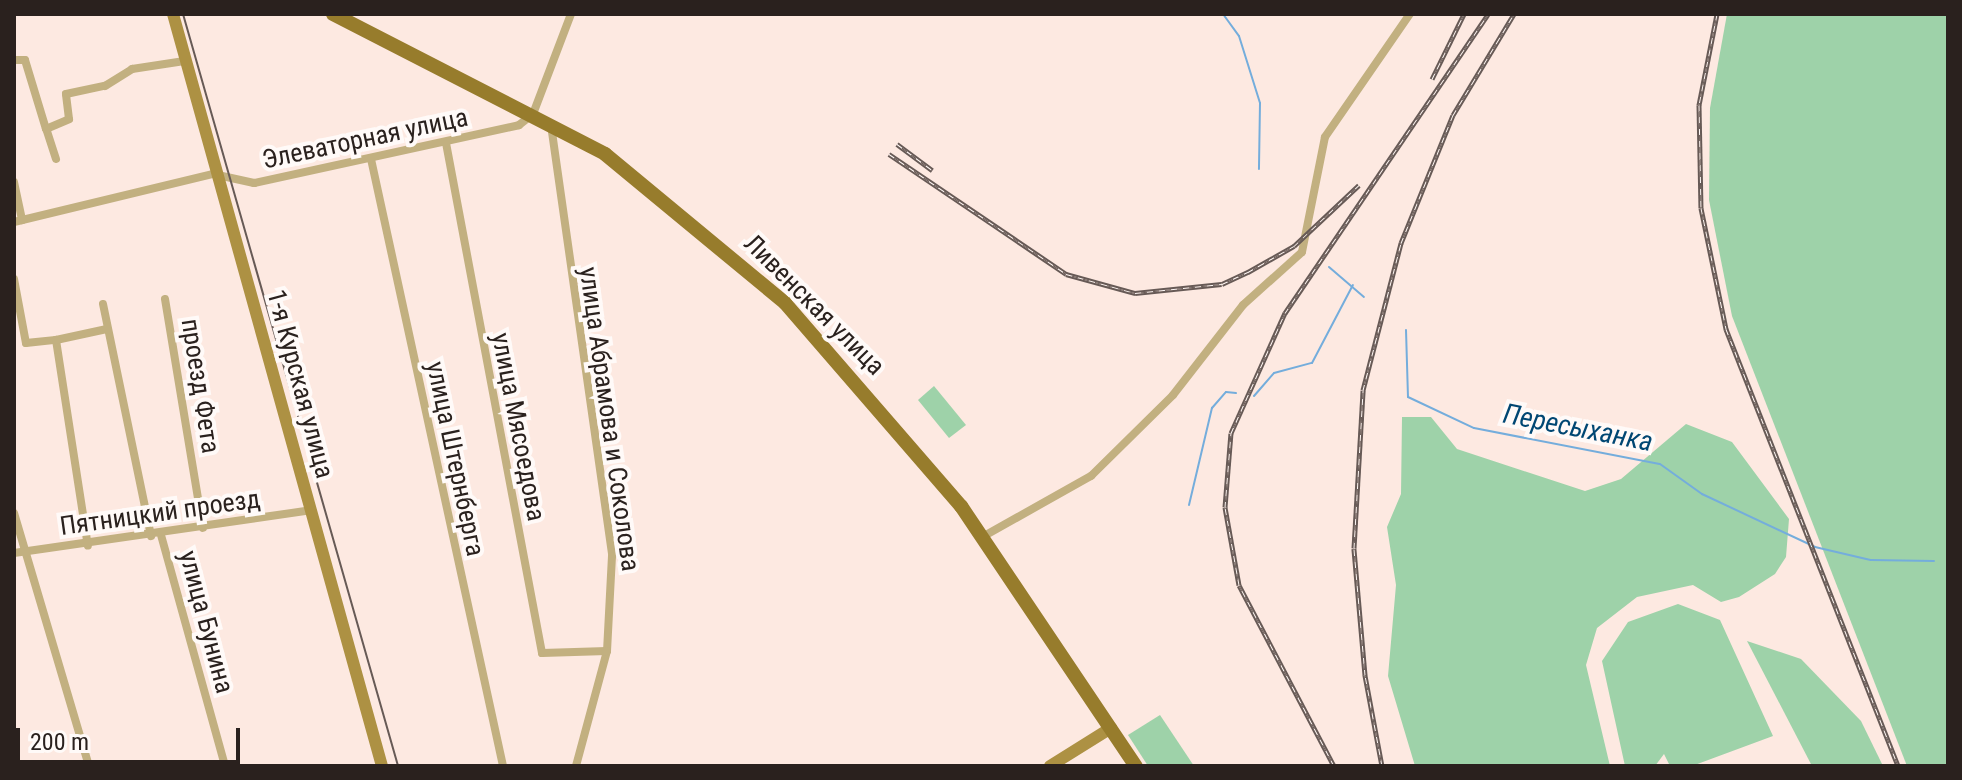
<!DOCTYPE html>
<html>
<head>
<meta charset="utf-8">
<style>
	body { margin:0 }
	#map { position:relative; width:1962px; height:780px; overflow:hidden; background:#fde9e1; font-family:"Roboto Condensed",sans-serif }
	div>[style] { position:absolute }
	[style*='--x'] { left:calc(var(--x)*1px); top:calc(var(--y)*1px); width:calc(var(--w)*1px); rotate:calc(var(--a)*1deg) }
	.green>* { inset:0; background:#9ed2a9 }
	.stream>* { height:2px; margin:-1px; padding:0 1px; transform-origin:1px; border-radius:1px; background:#74addc }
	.street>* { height:8px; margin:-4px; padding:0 4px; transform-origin:4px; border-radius:4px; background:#c2b080 }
	.secondary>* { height:12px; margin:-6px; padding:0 6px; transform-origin:6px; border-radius:6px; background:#ad9143 }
	.primary>* { height:14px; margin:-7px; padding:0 7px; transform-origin:7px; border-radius:7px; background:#977c2c }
	.tram>* { height:2px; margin:-1px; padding:0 1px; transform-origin:1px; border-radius:1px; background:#675a56 }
	.rail>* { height:5px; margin-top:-2.5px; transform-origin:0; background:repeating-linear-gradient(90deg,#fffaf8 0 6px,#675a56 0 12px); box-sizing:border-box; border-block:2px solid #675a56 }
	span { translate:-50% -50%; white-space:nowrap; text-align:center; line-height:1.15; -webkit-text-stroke:8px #fffaf8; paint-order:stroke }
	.street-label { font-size:26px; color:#2a211e }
	.water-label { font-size:28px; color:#004773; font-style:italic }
	.frame { position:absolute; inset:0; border:16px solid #2a211e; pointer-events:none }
	.scale { position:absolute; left:16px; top:728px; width:224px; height:36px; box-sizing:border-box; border:4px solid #2a211e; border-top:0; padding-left:10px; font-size:24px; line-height:28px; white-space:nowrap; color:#2a211e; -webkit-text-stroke:6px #fffaf8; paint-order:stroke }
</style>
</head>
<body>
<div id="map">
	<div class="green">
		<div style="clip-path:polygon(1727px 14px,1948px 14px,1948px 766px,1907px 766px,1732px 316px,1709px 200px,1710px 108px)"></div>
		<div style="clip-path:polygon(934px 386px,966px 425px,949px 438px,918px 400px)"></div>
		<div style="clip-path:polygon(1402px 417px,1431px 417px,1457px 449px,1585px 491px,1621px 479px,1686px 424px,1732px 442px,1789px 519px,1786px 557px,1775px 574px,1739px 597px,1721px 602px,1693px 585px,1637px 597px,1597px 628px,1586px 665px,1610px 766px,1415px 766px,1388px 676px,1396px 585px,1387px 527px,1401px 494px)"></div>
		<div style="clip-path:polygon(1678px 604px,1720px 620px,1773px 736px,1692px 766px,1670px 766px,1664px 754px,1655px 766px,1625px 766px,1602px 661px,1628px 622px)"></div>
		<div style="clip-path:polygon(1747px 641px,1801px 659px,1861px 721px,1883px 766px,1812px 766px)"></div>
		<div style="clip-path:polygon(1160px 715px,1194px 766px,1148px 766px,1128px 735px)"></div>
	</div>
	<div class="stream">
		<div style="--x:1223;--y:14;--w:27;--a:54"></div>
		<div style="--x:1239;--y:36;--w:70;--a:72.6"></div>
		<div style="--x:1260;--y:103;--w:66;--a:90.9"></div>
		<div style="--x:1329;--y:267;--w:46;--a:40.6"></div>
		<div style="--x:1406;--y:330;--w:67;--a:88.3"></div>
		<div style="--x:1408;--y:397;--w:73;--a:25.2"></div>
		<div style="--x:1474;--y:428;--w:189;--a:11"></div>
		<div style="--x:1660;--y:464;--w:52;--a:35.5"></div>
		<div style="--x:1702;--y:494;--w:125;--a:25.1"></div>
		<div style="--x:1815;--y:547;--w:57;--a:13.1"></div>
		<div style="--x:1871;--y:560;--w:63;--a:0.9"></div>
		<div style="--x:1254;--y:396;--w:30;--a:-49"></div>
		<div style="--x:1274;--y:373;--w:39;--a:-15"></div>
		<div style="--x:1312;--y:363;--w:88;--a:-62.3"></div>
		<div style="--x:1189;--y:505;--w:100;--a:-76.7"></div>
		<div style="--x:1212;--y:408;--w:21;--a:-49"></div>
		<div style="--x:1226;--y:392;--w:10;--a:6"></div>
	</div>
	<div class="street">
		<div style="--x:14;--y:60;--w:11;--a:0"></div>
		<div style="--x:25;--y:60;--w:72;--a:73.1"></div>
		<div style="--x:551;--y:125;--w:435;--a:81.9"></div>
		<div style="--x:612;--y:556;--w:95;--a:93"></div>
		<div style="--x:607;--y:651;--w:119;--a:105.1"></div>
		<div style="--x:446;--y:143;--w:519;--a:79.34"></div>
		<div style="--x:542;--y:653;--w:65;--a:-1.8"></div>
		<div style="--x:56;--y:159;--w:32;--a:-108"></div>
		<div style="--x:46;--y:129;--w:25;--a:-23"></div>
		<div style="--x:69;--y:119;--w:25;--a:-97"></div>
		<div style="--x:66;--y:94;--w:40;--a:-12"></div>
		<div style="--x:105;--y:86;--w:32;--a:-32"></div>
		<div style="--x:132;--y:69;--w:53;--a:-8.7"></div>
		<div style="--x:371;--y:159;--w:621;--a:77.73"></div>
		<div style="--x:14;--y:182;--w:39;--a:78"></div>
		<div style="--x:14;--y:222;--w:205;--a:-13.6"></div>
		<div style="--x:213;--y:174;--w:42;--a:12.4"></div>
		<div style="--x:254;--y:183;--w:271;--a:-12.3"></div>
		<div style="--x:519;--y:125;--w:18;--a:-38"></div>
		<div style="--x:533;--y:114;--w:107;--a:-69.2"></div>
		<div style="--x:14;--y:279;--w:65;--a:79.4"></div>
		<div style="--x:26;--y:343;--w:30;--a:-6"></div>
		<div style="--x:56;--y:340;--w:208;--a:81.2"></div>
		<div style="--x:165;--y:299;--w:232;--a:80.6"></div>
		<div style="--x:103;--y:304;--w:237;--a:78.3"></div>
		<div style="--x:56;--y:340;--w:52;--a:-12.2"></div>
		<div style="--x:14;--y:513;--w:264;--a:73.5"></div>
		<div style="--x:161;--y:535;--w:240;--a:74.5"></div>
		<div style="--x:984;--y:536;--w:123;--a:-29.3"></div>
		<div style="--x:1091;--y:476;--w:115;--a:-44.6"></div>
		<div style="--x:1173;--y:395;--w:114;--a:-52.1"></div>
		<div style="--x:1243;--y:305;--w:79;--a:-41.9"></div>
		<div style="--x:1302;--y:252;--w:117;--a:-78.7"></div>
		<div style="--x:1325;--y:137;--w:150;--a:-55.4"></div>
		<div style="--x:14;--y:553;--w:301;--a:-8.2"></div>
	</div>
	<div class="secondary">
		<div style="--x:173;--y:14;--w:781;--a:74.47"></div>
		<div style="--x:1050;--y:766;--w:72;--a:-31.9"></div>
	</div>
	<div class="primary">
		<div style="--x:333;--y:14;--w:306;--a:27.2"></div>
		<div style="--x:605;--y:154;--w:234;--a:39.6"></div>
		<div style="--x:785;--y:303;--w:269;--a:49.1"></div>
		<div style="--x:961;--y:506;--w:313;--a:56.1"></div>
	</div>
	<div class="tram">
		<div style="--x:183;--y:14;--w:782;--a:74.04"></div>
	</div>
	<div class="rail">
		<div style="--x:1717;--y:14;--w:93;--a:101.2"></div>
		<div style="--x:1699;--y:105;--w:103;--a:88.9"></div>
		<div style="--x:1701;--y:208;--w:124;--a:78.3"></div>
		<div style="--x:1726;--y:329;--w:470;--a:68.5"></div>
		<div style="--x:1432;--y:79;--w:72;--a:-63.8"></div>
		<div style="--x:897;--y:144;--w:44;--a:36.6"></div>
		<div style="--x:889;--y:154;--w:214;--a:34.1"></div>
		<div style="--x:1066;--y:274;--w:72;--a:15.4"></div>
		<div style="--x:1135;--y:293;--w:87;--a:-5.9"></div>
		<div style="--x:1222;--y:284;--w:29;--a:-25"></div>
		<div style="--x:1248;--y:272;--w:53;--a:-29.5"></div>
		<div style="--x:1294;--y:246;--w:89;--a:-43.2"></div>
		<div style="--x:1334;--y:766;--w:204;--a:-117.7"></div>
		<div style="--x:1239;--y:585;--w:79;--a:-100.2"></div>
		<div style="--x:1225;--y:507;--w:74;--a:-85.4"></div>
		<div style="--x:1231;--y:433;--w:132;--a:-65.8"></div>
		<div style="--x:1285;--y:313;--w:361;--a:-55.8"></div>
		<div style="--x:1382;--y:766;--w:93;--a:-100.6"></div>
		<div style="--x:1365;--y:675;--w:127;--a:-95"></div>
		<div style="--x:1354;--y:548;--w:158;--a:-86.7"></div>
		<div style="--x:1363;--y:390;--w:152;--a:-75.5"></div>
		<div style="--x:1401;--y:243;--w:138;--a:-67.9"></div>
		<div style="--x:1453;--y:115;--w:118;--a:-58.9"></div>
	</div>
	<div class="street-label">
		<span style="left:365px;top:139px;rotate:-12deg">Элеваторная улица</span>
		<span style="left:814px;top:305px;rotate:45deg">Ливенская улица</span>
		<span style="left:300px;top:384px;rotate:75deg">1-я Курская улица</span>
		<span style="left:200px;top:386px;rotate:81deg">проезд Фета</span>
		<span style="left:609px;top:419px;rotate:82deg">улица Абрамова и Соколова</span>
		<span style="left:518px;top:427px;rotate:79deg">улица Мясоедова</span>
		<span style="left:455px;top:459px;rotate:78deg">улица Штернберга</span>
		<span style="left:160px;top:513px;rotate:-8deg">Пятницкий проезд</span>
		<span style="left:206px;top:622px;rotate:75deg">улица Бунина</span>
	</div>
	<div class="water-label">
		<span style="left:1578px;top:428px;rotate:11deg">Пересыханка</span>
	</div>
	<div class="frame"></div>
	<div class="scale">200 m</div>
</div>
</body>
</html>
